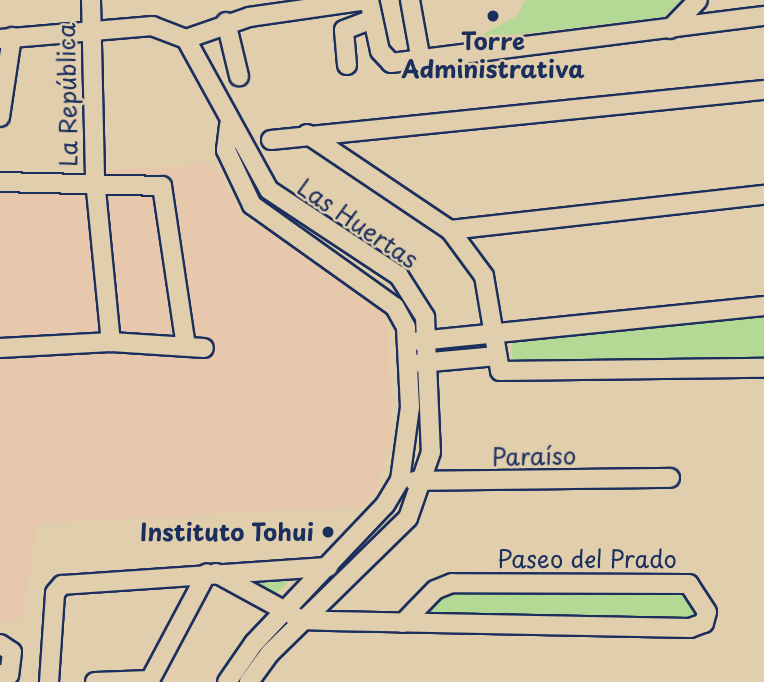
<!DOCTYPE html>
<html>
<head>
<meta charset="utf-8">
<style>
	body { margin:0 }
	#map { position:relative; width:764px; height:682px; overflow:hidden; background:#e1ceac; font-family:"Playpen Sans",sans-serif }
	div>[style] { position:absolute }
	[style*='--x'] { left:calc(var(--x)*1px); top:calc(var(--y)*1px); width:calc(var(--w)*1px); rotate:calc(var(--a)*1deg) }
	.built>* { inset:0; background:#e7c8ad }
	.green>* { inset:0; background:#b4d994 }
	.roads { filter:drop-shadow(2px 0 #1b2f5e) drop-shadow(-2px 0 #1b2f5e) drop-shadow(0 2px #1b2f5e) drop-shadow(0 -2px #1b2f5e) }
	.minor>* { height:18px; margin:-9px; padding:0 9px; transform-origin:9px; border-radius:9px; background:#e1ceac }
	.dots>* { width:19px; height:19px; translate:-50% -50%; box-sizing:border-box; border:4px solid #e1ceac; border-radius:50% }
	span { translate:-50% -50%; white-space:nowrap; text-align:center; line-height:1.15; -webkit-text-stroke:5px #e1ceac; paint-order:stroke }
	.poi-label { font-size:24px; color:#1b2f5e; font-weight:700 }
	.right { translate:-100% -50%; text-align:right }
	.street-label { font-size:24px; color:#1b2f5e }
</style>
</head>
<body>
<div id="map">
	<div class="built">
		<div style="clip-path:polygon(212px 164px,245px 219px,351px 278px,386px 316px,392px 435px,376px 491px,363px 506px,38px 524px,22px 620px,0 621px,0 192px,100px 187px,100px 170px)"></div>
	</div>
	<div class="green">
		<div style="clip-path:polygon(525px 0,683px 0,663px 17px,472px 40px,517px 16px)"></div>
		<div style="clip-path:polygon(764px 313px,764px 359px,512px 364px,511px 339px)"></div>
		<div style="clip-path:polygon(295px 575px,272px 598px,232px 577px)"></div>
		<div style="clip-path:polygon(443px 589px,693px 590px,699px 618px,424px 615px)"></div>
	</div>
	<div class="roads">
		<div class="minor">
			<div style="--x:91;--y:0;--w:180;--a:88.7"></div>
			<div style="--x:95;--y:180;--w:163;--a:84.4"></div>
			<div style="--x:111;--y:342;--w:93;--a:3.7"></div>
			<div style="--x:410;--y:0;--w:62;--a:79.8"></div>
			<div style="--x:226;--y:22;--w:56;--a:76.5"></div>
			<div style="--x:670;--y:29;--w:40;--a:-46"></div>
			<div style="--x:0;--y:39;--w:153;--a:-4.9"></div>
			<div style="--x:152;--y:26;--w:36;--a:21"></div>
			<div style="--x:186;--y:39;--w:172;--a:61.2"></div>
			<div style="--x:269;--y:190;--w:156;--a:33.5"></div>
			<div style="--x:399;--y:276;--w:49;--a:57.6"></div>
			<div style="--x:425;--y:317;--w:135;--a:87.5"></div>
			<div style="--x:431;--y:452;--w:70;--a:109.2"></div>
			<div style="--x:408;--y:518;--w:193;--a:135.6"></div>
			<div style="--x:270;--y:653;--w:36;--a:126"></div>
			<div style="--x:186;--y:39;--w:67;--a:-19.2"></div>
			<div style="--x:249;--y:17;--w:121;--a:-8.1"></div>
			<div style="--x:369;--y:0;--w:52;--a:77.8"></div>
			<div style="--x:380;--y:51;--w:16;--a:47"></div>
			<div style="--x:391;--y:63;--w:376;--a:-7.2"></div>
			<div style="--x:347;--y:65;--w:35;--a:-95"></div>
			<div style="--x:344;--y:30;--w:31;--a:-21"></div>
			<div style="--x:0;--y:117;--w:81;--a:-81.5"></div>
			<div style="--x:307;--y:134;--w:172;--a:33.9"></div>
			<div style="--x:450;--y:230;--w:57;--a:53.5"></div>
			<div style="--x:484;--y:276;--w:96;--a:80.4"></div>
			<div style="--x:500;--y:371;--w:264;--a:-0.7"></div>
			<div style="--x:271;--y:140;--w:496;--a:-5.8"></div>
			<div style="--x:0;--y:182;--w:162;--a:1.4"></div>
			<div style="--x:162;--y:186;--w:162;--a:81.5"></div>
			<div style="--x:450;--y:230;--w:316;--a:-6.4"></div>
			<div style="--x:419;--y:341;--w:347;--a:-5.8"></div>
			<div style="--x:0;--y:348;--w:111;--a:-3.1"></div>
			<div style="--x:420;--y:363;--w:77;--a:-5.2"></div>
			<div style="--x:414;--y:481;--w:256;--a:-0.7"></div>
			<div style="--x:216;--y:573;--w:98;--a:28.7"></div>
			<div style="--x:302;--y:620;--w:27;--a:2"></div>
			<div style="--x:329;--y:621;--w:361;--a:1.1"></div>
			<div style="--x:690;--y:628;--w:15;--a:-20"></div>
			<div style="--x:704;--y:623;--w:11;--a:-75"></div>
			<div style="--x:707;--y:612;--w:33;--a:-123"></div>
			<div style="--x:689;--y:584;--w:237;--a:-179.8"></div>
			<div style="--x:452;--y:583;--w:18;--a:158"></div>
			<div style="--x:435;--y:590;--w:46;--a:134.1"></div>
			<div style="--x:0;--y:644;--w:14;--a:34"></div>
			<div style="--x:12;--y:652;--w:23;--a:97"></div>
			<div style="--x:9;--y:675;--w:9;--a:-174"></div>
			<div style="--x:49;--y:682;--w:89;--a:-86.1"></div>
			<div style="--x:55;--y:593;--w:11;--a:-49"></div>
			<div style="--x:62;--y:585;--w:267;--a:-3.9"></div>
			<div style="--x:95;--y:682;--w:55;--a:-2.1"></div>
			<div style="--x:149;--y:682;--w:123;--a:-62"></div>
			<div style="--x:227;--y:682;--w:47;--a:-55.3"></div>
			<div style="--x:254;--y:643;--w:190;--a:-46.5"></div>
			<div style="--x:385;--y:505;--w:29;--a:-59"></div>
			<div style="--x:400;--y:480;--w:74;--a:-82.2"></div>
			<div style="--x:410;--y:407;--w:80;--a:-92.9"></div>
			<div style="--x:406;--y:327;--w:23;--a:-119"></div>
			<div style="--x:395;--y:307;--w:176;--a:-144.5"></div>
			<div style="--x:252;--y:205;--w:61;--a:-115.3"></div>
			<div style="--x:226;--y:150;--w:25;--a:-83"></div>
		</div>
	</div>
	<div class="dots">
		<div style="left:493px;top:16px;background:#1b2f5e"></div>
		<div style="left:328px;top:532px;background:#1b2f5e"></div>
	</div>
	<div class="poi-label">
		<span style="left:493px;top:55px">Torre<br>Administrativa</span>
		<span class="right" style="left:314px;top:532px">Instituto Tohui</span>
	</div>
	<div class="street-label">
		<span style="left:67px;top:95px;rotate:-91deg">La República</span>
		<span style="left:358px;top:223px;rotate:34deg">Las Huertas</span>
		<span style="left:534px;top:456px;rotate:-1deg">Paraíso</span>
		<span style="left:587px;top:559px">Paseo del Prado</span>
	</div>
</div>
</body>
</html>
